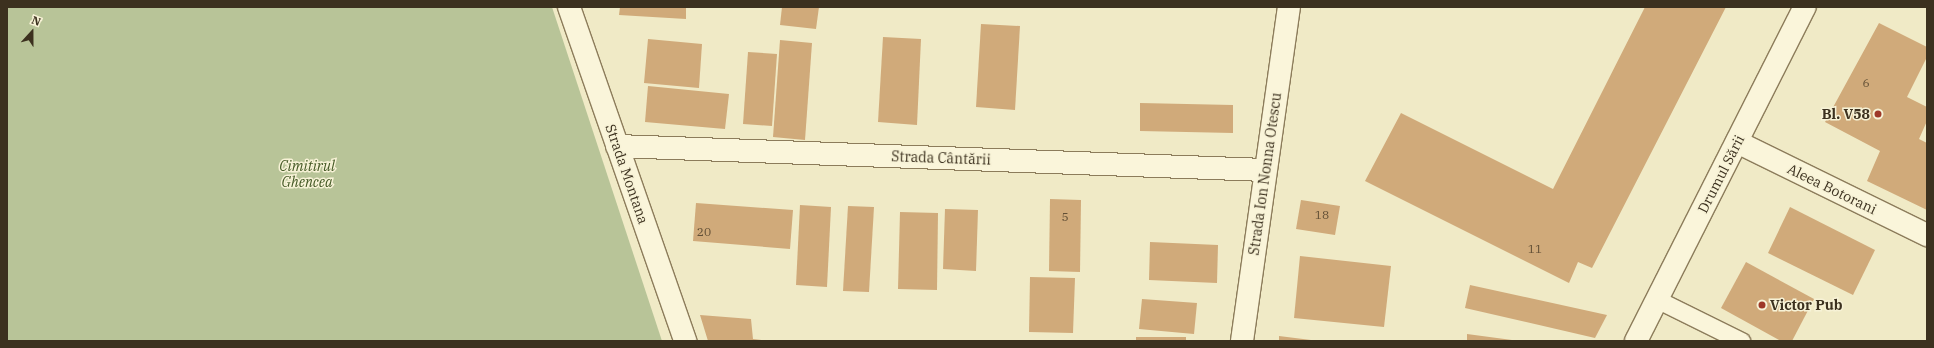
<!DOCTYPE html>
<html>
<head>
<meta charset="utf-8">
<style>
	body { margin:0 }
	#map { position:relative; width:1934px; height:348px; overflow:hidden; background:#f0eac6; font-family:"IBM Plex Serif",serif }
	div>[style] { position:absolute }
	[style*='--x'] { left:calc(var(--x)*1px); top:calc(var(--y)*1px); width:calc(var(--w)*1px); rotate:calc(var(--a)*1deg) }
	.cemetery>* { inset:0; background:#b8c498 }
	.building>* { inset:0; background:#d0aa7a }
	.roads { filter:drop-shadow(1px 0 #8c7c5b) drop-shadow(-1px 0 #8c7c5b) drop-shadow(0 1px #8c7c5b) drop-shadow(0 -1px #8c7c5b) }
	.service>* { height:17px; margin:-8.5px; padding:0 8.5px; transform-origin:8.5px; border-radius:8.5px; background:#faf5da }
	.minor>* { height:22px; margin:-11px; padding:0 11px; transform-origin:11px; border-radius:11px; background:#faf5da }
	.secondary>* { height:22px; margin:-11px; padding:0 11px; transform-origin:11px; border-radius:11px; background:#faf5da }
	.dots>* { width:11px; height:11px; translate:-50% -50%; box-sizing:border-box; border:2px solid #f7f2d6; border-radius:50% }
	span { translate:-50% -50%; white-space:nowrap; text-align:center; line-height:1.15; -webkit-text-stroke:3px #f7f2d6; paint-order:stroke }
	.number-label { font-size:12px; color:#614f36 }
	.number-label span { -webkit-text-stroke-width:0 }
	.poi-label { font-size:14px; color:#3c311f; font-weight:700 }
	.right { translate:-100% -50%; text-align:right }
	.left { translate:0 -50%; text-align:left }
	.street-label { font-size:14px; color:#3c311f }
	.park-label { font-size:14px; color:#445925; font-style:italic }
	.frame { position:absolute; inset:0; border:8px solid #3c311f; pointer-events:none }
	.north { position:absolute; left:12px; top:12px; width:40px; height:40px; -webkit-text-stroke:3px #f7f2d6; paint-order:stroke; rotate:21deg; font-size:11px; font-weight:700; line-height:16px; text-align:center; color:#3c311f }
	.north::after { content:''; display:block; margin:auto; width:14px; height:18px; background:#3c311f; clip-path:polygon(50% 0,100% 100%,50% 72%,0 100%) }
</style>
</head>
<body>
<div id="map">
	<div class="cemetery">
		<div style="clip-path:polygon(7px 7px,552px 7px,662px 341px,7px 341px)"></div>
	</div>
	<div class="building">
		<div style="clip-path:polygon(620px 7px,686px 7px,686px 19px,619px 15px)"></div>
		<div style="clip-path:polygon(782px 7px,819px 7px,816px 29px,780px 25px)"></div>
		<div style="clip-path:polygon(1645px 7px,1726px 7px,1592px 268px,1578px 262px,1569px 283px,1365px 181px,1401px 113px,1553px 189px)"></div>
		<div style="clip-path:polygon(1879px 23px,1927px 47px,1927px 57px,1907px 97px,1927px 107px,1927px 121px,1919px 139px,1927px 143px,1927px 210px,1867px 181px,1880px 151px,1825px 122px)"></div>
		<div style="clip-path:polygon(981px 24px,1020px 26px,1015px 110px,976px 107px)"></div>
		<div style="clip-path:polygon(883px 37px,921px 39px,917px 125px,878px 122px)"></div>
		<div style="clip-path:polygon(648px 39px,702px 44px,699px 88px,644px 83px)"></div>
		<div style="clip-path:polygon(780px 40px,812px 43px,805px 140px,773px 137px)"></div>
		<div style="clip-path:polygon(748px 52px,777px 54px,772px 126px,743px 124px)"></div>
		<div style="clip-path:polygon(648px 86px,729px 94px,725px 129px,645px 122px)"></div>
		<div style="clip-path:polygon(1140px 103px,1233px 105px,1233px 133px,1140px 131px)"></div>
		<div style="clip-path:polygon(1050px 199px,1081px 200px,1080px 272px,1049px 271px)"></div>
		<div style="clip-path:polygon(1301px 200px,1340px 206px,1335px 235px,1296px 229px)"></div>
		<div style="clip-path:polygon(696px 203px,793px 210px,790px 249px,693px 241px)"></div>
		<div style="clip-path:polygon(800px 205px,831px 207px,827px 287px,796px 285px)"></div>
		<div style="clip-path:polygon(848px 206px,874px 207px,869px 292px,843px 291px)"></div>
		<div style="clip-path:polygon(1790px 207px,1875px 250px,1853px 295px,1768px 253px)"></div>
		<div style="clip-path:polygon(945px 209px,978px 210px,976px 271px,943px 269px)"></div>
		<div style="clip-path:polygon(900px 212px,938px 213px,937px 290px,898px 289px)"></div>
		<div style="clip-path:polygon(1150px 242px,1218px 245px,1217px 283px,1149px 280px)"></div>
		<div style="clip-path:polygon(1300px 256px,1391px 266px,1384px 327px,1294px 318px)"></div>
		<div style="clip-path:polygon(1746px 262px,1814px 299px,1792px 341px,1781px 341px,1721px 308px)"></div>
		<div style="clip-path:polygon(1030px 277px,1075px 278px,1073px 333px,1029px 332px)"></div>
		<div style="clip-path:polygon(1470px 285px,1607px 315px,1595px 338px,1465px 308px)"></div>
		<div style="clip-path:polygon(1142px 299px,1197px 303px,1194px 334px,1139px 329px)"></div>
		<div style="clip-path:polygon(700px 315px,751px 319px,753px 339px,772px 341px,708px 341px)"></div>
		<div style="clip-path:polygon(1467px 334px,1512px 340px,1511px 341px,1467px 341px)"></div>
		<div style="clip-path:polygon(1279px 336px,1311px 340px,1311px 341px,1279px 341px)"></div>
		<div style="clip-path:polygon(1136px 337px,1186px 337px,1186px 341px,1136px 341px)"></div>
	</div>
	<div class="roads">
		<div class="service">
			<div style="--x:1658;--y:300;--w:93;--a:26.3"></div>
		</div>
		<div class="minor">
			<div style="--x:569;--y:7;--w:354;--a:70.8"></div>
			<div style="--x:1737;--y:142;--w:212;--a:26.1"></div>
			<div style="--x:617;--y:146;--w:647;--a:2.12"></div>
			<div style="--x:1242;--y:341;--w:337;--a:-82"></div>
		</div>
		<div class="secondary">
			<div style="--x:1636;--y:341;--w:374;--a:-63.2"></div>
		</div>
	</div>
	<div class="dots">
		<div style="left:1878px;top:114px;background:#9e3828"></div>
		<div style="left:1762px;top:305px;background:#9e3828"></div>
	</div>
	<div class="number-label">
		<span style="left:1866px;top:83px">6</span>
		<span style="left:1322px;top:215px">18</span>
		<span style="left:1065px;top:217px">5</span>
		<span style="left:704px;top:232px">20</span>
		<span style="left:1535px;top:249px">11</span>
	</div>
	<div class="poi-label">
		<span class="right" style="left:1870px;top:114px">Bl. V58</span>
		<span class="left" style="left:1770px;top:305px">Victor Pub</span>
	</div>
	<div class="street-label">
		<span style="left:941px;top:158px;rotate:2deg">Strada Cântării</span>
		<span style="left:627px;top:174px;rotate:71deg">Strada Montana</span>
		<span style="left:1265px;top:174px;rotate:-82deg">Strada Ion Nonna Otescu</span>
		<span style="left:1721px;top:174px;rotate:-63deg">Drumul Sării</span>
		<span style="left:1832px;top:189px;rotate:26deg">Aleea Botorani</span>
	</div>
	<div class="park-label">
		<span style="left:307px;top:174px">Cimitirul<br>Ghencea</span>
	</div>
	<div class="frame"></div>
	<div class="north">N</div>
</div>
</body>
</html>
